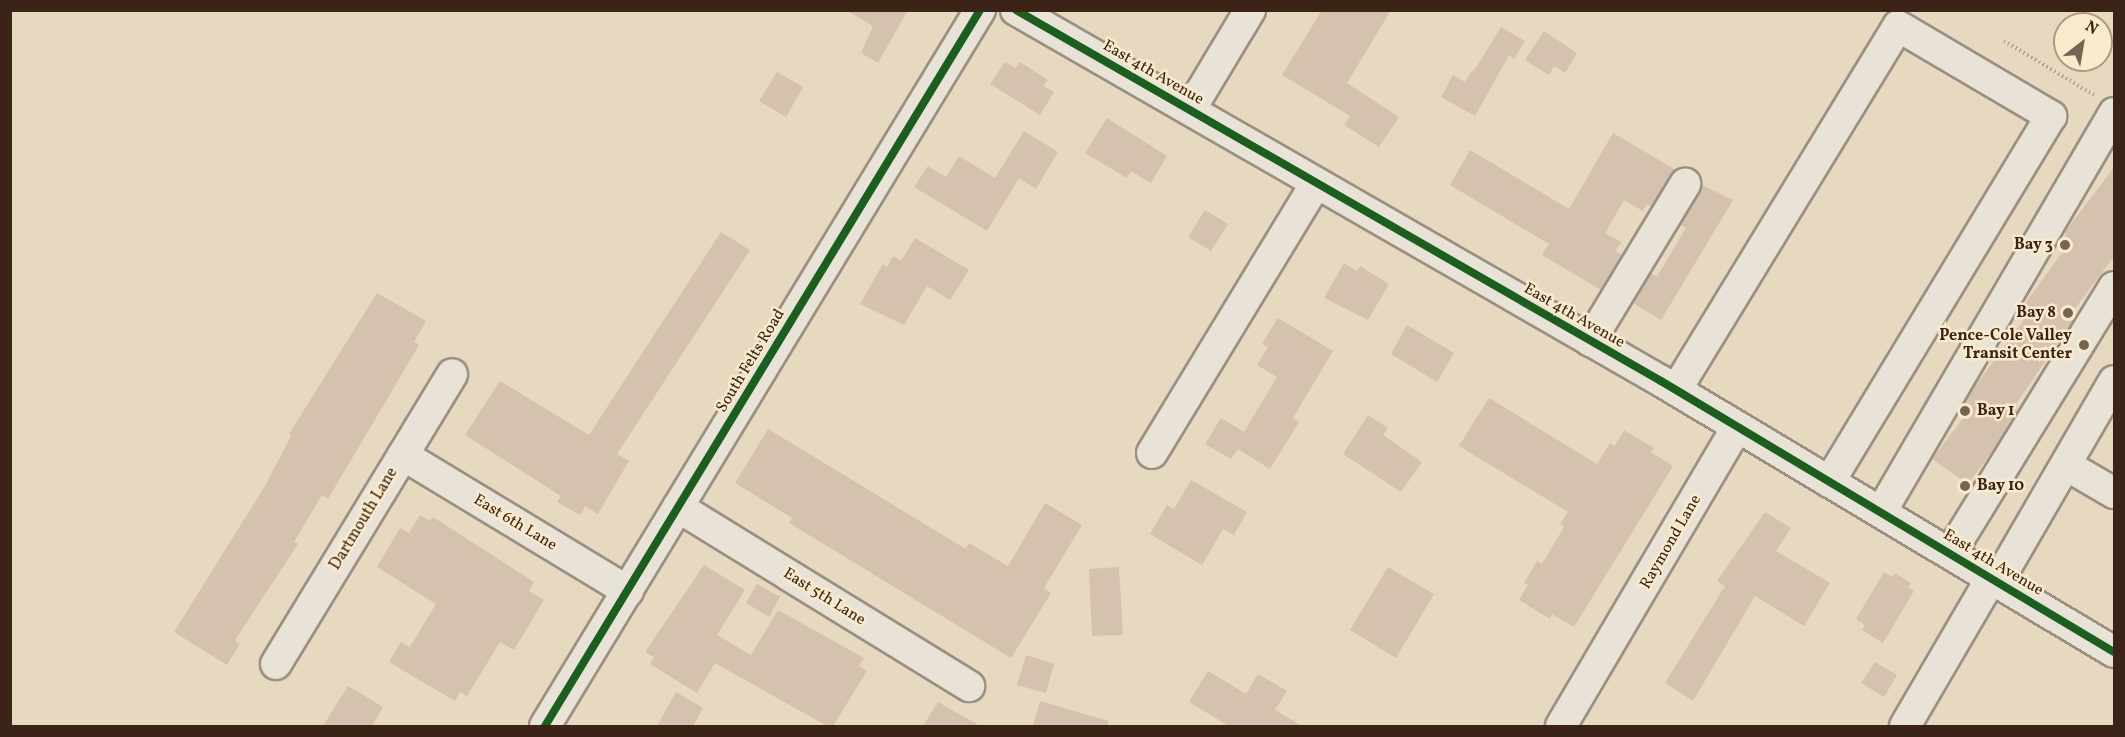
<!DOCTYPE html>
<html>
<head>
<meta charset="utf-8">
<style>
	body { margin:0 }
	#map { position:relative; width:2125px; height:737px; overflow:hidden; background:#e6d9c0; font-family:Vollkorn,serif }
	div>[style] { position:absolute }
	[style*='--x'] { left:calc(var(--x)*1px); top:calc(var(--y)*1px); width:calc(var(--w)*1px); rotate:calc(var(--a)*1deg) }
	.building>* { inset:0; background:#d4c1ae }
	.path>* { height:4px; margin-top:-2px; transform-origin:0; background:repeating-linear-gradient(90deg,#aaa398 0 1.5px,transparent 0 4.5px) }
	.roads { filter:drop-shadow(2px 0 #9a8f80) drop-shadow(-2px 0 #9a8f80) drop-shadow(0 2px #9a8f80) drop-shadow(0 -2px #9a8f80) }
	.minor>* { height:30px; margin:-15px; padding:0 15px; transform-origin:15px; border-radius:15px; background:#e9e3d7 }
	.cycleway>* { height:8px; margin:-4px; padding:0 4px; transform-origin:4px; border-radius:4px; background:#1b5e20 }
	.dots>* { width:16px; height:16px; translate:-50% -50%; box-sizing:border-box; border:3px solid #f9eacc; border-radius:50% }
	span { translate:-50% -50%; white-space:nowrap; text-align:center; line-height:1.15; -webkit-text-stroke:5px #f9eacc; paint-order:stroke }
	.street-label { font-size:16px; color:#3b2317 }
	.poi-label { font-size:16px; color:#3b2317; font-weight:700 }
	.right { translate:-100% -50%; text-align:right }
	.left { translate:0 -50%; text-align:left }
	.frame { position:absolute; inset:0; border:12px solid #3b2317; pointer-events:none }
	.north { position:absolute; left:2053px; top:12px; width:60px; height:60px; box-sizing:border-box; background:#f9eacc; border:2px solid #ad9a84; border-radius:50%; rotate:31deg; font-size:16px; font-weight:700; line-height:24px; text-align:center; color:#3b2317 }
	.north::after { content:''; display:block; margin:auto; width:21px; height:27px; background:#776352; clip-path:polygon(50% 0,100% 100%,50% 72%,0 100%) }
</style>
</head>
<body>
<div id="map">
	<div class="building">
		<div style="clip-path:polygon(846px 10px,908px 10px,878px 63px,861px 53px,873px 26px)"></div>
		<div style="clip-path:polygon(1322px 10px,1391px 10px,1347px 83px,1399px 117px,1379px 147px,1344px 125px,1350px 116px,1282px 75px)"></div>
		<div style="clip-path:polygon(1501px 27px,1525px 41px,1514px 59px,1509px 55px,1475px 116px,1441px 97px,1453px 75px,1465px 82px,1472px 70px,1474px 71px)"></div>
		<div style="clip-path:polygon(1544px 31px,1577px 53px,1565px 73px,1554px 66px,1549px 75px,1525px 60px)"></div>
		<div style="clip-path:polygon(1005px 62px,1016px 68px,1020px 62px,1048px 80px,1043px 86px,1054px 92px,1040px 115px,990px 84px)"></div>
		<div style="clip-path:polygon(777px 72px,803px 87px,786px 117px,759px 101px)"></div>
		<div style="clip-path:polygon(1107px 118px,1167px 156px,1151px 183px,1131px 171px,1127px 178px,1085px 153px)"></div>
		<div style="clip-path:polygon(1024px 131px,1058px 152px,1036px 189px,1019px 178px,987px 231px,914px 187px,928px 166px,946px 177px,959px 156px,995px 178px)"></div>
		<div style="clip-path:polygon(1613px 133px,1676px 170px,1651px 207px,1647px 204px,1643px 211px,1624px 200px,1605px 233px,1621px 242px,1615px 251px,1622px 255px,1601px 290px,1542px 255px,1549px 244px,1450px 185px,1470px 150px,1569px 209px)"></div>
		<div style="clip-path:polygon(2115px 166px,2115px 255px,2071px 314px,2073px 321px,2016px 404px,2017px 411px,1994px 449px,1968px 484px,1932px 459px,1968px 412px,1966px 401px,1973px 389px,2023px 321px,2021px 309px,2067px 246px,2065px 232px)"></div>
		<div style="clip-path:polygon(1702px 185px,1733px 200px,1661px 320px,1633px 303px,1651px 273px,1657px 277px,1686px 228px,1681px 225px)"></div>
		<div style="clip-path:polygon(1205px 210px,1228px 224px,1211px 251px,1188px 237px)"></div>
		<div style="clip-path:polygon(721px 232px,750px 250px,617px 454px,629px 461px,598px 514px,585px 506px,580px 515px,557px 502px,561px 496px,465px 435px,500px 381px,589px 435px)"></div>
		<div style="clip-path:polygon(915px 238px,969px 270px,950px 300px,927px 286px,904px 325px,860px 304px,883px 264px,887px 267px,893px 256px,901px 261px)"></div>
		<div style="clip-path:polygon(1344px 263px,1357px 271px,1360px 266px,1389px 284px,1368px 320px,1324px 298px)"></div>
		<div style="clip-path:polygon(377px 293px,426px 321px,414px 342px,419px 345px,328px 499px,322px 495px,294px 542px,298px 544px,235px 640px,240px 644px,227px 665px,174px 632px,265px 486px,291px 436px,289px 434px)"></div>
		<div style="clip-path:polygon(1278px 318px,1333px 351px,1293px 418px,1299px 422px,1270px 469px,1238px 449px,1231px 459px,1205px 444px,1221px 418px,1244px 432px,1277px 377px,1257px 365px,1268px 347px,1262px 344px)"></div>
		<div style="clip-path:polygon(1407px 325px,1454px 353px,1437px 382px,1391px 354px)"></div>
		<div style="clip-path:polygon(1489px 398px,1597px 464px,1610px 443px,1615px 446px,1624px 430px,1654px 448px,1651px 452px,1673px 466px,1574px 627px,1552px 614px,1550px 619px,1519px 600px,1528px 585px,1524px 583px,1537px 561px,1542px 564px,1564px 527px,1560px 524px,1568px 512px,1459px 446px)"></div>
		<div style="clip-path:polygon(1368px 415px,1388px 428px,1383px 435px,1422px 462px,1401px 492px,1343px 454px)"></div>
		<div style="clip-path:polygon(768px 429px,966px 549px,969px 543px,1008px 566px,1045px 503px,1082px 525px,1044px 588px,1051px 593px,1011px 658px,789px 523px,792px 518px,735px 483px)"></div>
		<div style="clip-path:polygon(1191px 480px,1247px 512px,1234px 535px,1223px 529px,1202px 565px,1150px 534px,1167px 505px,1174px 509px)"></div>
		<div style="clip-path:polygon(1765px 512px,1791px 528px,1776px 551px,1830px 583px,1804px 626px,1755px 596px,1693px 701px,1665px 683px,1725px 586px,1717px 581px)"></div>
		<div style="clip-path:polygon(420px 515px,430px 521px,433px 517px,534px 582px,529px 591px,544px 600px,514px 650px,500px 642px,467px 696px,460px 692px,455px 701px,389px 662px,401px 642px,410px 647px,436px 604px,377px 567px,400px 528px,409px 533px)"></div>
		<div style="clip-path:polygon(704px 565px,745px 590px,717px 635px,751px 655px,778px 610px,864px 658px,859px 666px,867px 671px,833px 726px,827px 726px,715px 663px,697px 693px,650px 664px,654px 657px,645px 652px)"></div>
		<div style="clip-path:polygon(1119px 567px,1123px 635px,1092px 636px,1089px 569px)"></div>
		<div style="clip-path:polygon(1388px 567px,1434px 594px,1396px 658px,1350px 630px)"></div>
		<div style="clip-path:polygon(1884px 572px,1892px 577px,1895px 573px,1911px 583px,1908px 587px,1914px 591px,1883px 643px,1862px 630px,1865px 625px,1856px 619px)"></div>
		<div style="clip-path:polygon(757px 584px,780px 597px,769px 617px,746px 603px)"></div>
		<div style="clip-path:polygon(1026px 655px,1054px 664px,1046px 693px,1017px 685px)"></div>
		<div style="clip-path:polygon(1875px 662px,1897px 675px,1884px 697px,1861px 683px)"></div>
		<div style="clip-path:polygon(1208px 671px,1246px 694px,1258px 674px,1287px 691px,1275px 710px,1302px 726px,1229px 726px,1189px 702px)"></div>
		<div style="clip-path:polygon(348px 686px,383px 707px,372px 726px,323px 726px)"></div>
		<div style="clip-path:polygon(676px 692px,703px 708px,693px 726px,657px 726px)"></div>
		<div style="clip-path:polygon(1040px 701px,1108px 721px,1108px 726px,1033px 726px)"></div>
		<div style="clip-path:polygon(938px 702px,980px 726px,923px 726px)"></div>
	</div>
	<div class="path">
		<div style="--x:2004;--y:41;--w:107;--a:30.9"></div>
	</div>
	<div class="roads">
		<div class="minor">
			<div style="--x:1016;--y:10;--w:744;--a:29.91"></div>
			<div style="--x:1661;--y:381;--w:528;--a:30.89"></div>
			<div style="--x:1190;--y:110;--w:117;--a:-59"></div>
			<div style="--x:1590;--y:341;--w:184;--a:-58.8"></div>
			<div style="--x:1676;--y:390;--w:426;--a:-58.6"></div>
			<div style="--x:1898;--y:26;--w:178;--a:30.5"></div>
			<div style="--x:2051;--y:116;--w:428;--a:121.2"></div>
			<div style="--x:1152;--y:453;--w:316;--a:-58.7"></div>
			<div style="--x:403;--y:455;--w:263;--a:31.2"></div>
			<div style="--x:2066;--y:465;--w:56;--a:30.3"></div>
			<div style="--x:678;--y:507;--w:342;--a:31.6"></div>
			<div style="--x:1881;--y:512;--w:462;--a:-59.7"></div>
			<div style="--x:1951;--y:552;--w:311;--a:-58.4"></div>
			<div style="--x:1998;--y:581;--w:231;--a:-59.9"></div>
			<div style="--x:276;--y:664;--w:339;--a:-58.7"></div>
			<div style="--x:545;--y:726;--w:838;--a:-58.72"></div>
			<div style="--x:1561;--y:726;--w:347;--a:-59.5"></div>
			<div style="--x:1905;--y:726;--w:173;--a:-59.7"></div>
		</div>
	</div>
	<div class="cycleway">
		<div style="--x:1016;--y:10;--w:744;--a:29.91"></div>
		<div style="--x:1661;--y:381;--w:528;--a:30.89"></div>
		<div style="--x:545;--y:726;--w:838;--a:-58.72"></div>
	</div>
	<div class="dots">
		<div style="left:2065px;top:245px;background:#776352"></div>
		<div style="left:2068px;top:313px;background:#776352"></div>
		<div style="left:2084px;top:345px;background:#776352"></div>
		<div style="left:1965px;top:411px;background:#776352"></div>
		<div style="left:1965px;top:486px;background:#776352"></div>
	</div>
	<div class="street-label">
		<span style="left:1153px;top:73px;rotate:30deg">East 4th Avenue</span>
		<span style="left:1574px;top:316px;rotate:30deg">East 4th Avenue</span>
		<span style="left:751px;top:361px;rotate:-59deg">South Felts Road</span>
		<span style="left:364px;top:519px;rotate:-59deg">Dartmouth Lane</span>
		<span style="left:515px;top:523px;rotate:31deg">East 6th Lane</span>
		<span style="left:1671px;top:542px;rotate:-60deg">Raymond Lane</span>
		<span style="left:1993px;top:563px;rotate:31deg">East 4th Avenue</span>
		<span style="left:824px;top:597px;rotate:32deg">East 5th Lane</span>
	</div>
	<div class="poi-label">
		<span class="right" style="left:2053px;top:245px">Bay 3</span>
		<span class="right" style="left:2056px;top:313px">Bay 8</span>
		<span class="right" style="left:2072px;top:345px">Pence-Cole Valley<br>Transit Center</span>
		<span class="left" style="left:1977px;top:411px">Bay 1</span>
		<span class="left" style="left:1977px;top:486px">Bay 10</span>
	</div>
	<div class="frame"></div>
	<div class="north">N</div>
</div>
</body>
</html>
